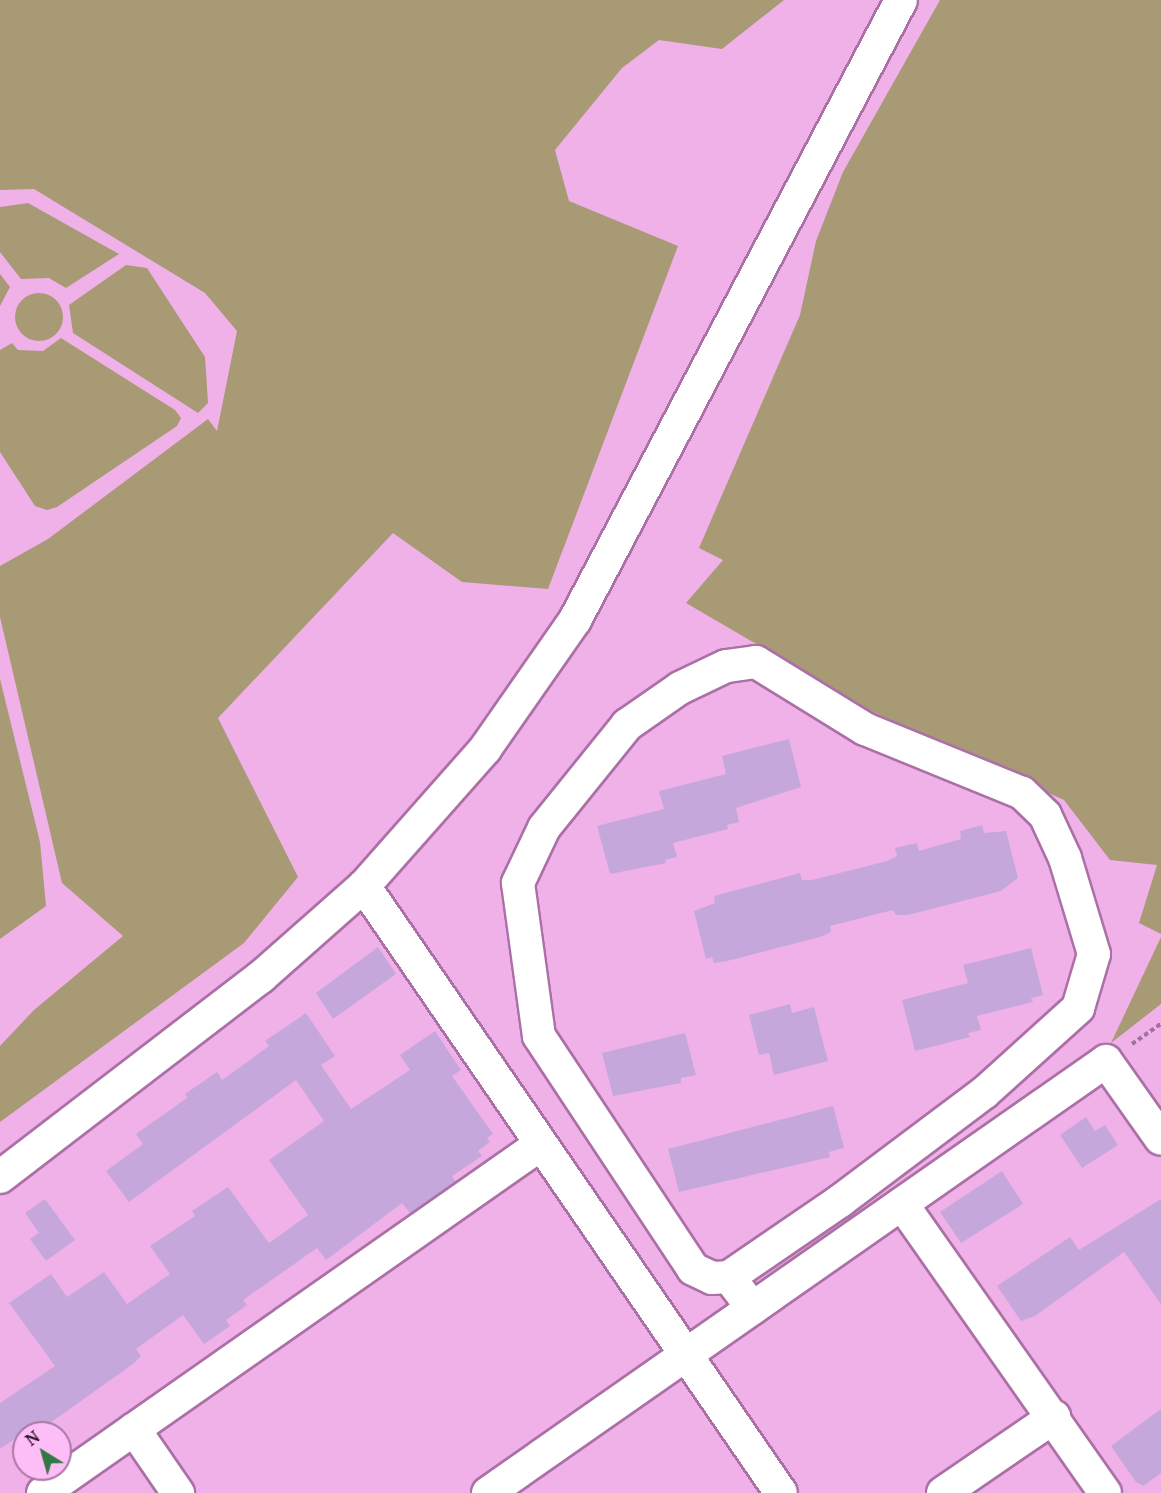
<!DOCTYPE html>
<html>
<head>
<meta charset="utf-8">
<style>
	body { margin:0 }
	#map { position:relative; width:1161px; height:1493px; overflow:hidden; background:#f0b1e9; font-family:"Noto Serif",serif }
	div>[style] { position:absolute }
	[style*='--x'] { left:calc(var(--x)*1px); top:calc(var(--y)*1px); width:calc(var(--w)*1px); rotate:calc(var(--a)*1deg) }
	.green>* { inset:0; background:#a89a74 }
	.round { border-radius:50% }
	.building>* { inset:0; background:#c5a7dc }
	.path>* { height:4px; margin-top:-2px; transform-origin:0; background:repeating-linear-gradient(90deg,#a2729d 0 4.5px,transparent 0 7.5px) }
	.roads { filter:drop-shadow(2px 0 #ab70a6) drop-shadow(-2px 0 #ab70a6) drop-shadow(0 2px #ab70a6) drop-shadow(0 -2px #ab70a6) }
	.minor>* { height:32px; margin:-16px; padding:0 16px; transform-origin:16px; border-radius:16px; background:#fff }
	span { translate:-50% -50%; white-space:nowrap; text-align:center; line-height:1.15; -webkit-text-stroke:4.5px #fdbdf7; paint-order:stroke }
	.north { position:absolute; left:12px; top:1421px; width:60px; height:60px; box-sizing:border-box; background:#fdbdf7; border:2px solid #a778a3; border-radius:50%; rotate:323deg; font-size:16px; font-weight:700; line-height:24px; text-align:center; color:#271025 }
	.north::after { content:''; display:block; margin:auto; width:21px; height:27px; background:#317844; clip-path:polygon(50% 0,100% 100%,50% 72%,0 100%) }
</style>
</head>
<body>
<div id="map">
	<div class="green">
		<div style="clip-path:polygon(0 0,784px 0,722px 49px,659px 40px,622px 68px,555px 150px,569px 201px,678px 246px,548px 589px,462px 582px,393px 533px,218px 718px,298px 877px,244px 943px,0 1122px,0 1046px,34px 1010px,123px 936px,62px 883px,0 617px,0 566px,48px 539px,208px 419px,217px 431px,237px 331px,205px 293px,34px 189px,0 190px)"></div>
		<div style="clip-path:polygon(940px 0,1161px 0,1161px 934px,1139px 923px,1157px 865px,1110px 860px,1064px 800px,869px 710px,686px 603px,723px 560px,699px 548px,800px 315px,816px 241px,843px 172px)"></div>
		<div style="clip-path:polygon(28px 203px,119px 254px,66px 288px,49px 278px,21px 279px,0 252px,0 207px)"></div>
		<div style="clip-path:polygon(126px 265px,147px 268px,205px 357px,208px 403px,198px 413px,73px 333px,69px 305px)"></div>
		<div style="clip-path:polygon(0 274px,10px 287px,0 306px,0 334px)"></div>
		<div class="round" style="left:15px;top:293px;width:48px;height:48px"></div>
		<div style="clip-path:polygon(61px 338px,175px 410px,181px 418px,177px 426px,57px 507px,47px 510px,35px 506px,0 452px,0 350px,12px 343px,18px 350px,43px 351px)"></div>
		<div style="clip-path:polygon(0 679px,40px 842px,46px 906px,0 939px)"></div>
		<div style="clip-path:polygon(1161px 937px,1161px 1004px,1111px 1043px)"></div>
	</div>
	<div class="building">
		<div style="clip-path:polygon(789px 739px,801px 787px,736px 808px,739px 822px,727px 825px,728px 829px,673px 843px,677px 857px,665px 860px,666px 863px,610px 874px,597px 826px,664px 809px,659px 791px,726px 774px,722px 756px)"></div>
		<div style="clip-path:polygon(982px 825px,984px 833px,1006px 831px,1018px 878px,1001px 891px,908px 915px,896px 915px,893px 910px,830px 926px,831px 932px,820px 937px,727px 961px,714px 963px,712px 957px,706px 959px,694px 911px,715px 903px,714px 896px,800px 873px,802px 880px,812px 880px,887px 861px,897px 856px,895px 848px,917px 843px,919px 851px,961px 839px,960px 831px)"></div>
		<div style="clip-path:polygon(378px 947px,396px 974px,333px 1019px,316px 993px)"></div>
		<div style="clip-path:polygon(1031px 948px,1043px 995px,1031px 998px,1033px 1002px,977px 1016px,981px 1030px,968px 1033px,970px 1037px,915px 1051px,902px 1000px,968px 983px,963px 965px)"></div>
		<div style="clip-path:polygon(790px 1004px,792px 1013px,814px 1007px,828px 1061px,774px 1075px,769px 1053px,759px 1055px,749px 1015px)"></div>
		<div style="clip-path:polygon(306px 1013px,335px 1056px,321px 1065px,351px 1109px,410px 1070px,400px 1055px,435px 1031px,461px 1070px,452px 1076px,493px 1134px,487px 1138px,490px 1142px,478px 1151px,482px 1156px,452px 1176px,456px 1182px,410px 1213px,402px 1203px,326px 1260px,317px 1248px,243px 1300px,247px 1305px,226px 1320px,230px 1326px,204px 1344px,183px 1315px,136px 1349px,141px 1356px,133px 1364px,36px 1433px,23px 1433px,0 1449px,0 1403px,55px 1366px,9px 1303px,51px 1274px,67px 1297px,104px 1272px,127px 1304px,170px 1274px,150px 1246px,195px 1216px,192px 1211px,228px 1187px,269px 1243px,308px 1215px,269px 1160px,324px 1121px,296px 1080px,129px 1202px,106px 1171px,143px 1144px,136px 1134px,187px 1098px,185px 1094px,217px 1072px,222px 1080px,269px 1046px,265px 1041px)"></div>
		<div style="clip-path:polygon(685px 1033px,696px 1075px,681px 1078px,681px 1083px,613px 1096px,602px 1053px)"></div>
		<div style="clip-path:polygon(833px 1106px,844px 1148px,829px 1152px,830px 1157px,679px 1192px,668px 1149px)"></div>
		<div style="clip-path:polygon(1086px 1117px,1095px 1131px,1105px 1125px,1118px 1145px,1082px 1168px,1060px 1135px)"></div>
		<div style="clip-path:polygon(1002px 1171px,1023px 1204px,961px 1243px,940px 1212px)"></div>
		<div style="clip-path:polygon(45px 1199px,75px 1240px,46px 1261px,30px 1239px,39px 1233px,25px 1213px)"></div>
		<div style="clip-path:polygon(1161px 1199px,1161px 1304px,1124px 1252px,1035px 1316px,1021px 1321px,997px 1286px,1070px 1237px,1079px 1250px)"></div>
		<div style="clip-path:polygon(1161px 1409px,1161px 1473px,1143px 1486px,1136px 1482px,1111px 1446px)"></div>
	</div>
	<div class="path">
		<div style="--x:1132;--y:1044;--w:35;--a:-35"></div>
	</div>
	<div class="roads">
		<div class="minor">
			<div style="--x:364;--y:886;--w:736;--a:55.51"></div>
			<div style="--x:0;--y:1177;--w:329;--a:-37.5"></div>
			<div style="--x:261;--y:977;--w:137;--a:-41.5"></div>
			<div style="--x:364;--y:886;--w:183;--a:-48.5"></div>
			<div style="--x:485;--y:749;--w:157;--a:-55.1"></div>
			<div style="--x:575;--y:620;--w:700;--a:-62.26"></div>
			<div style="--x:902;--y:1204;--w:353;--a:54.9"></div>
			<div style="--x:729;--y:1277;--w:135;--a:-34.4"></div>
			<div style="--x:840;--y:1201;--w:180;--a:-36.9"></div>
			<div style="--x:984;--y:1093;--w:127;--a:-42.1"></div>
			<div style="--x:1078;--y:1008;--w:56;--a:-73.5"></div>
			<div style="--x:1094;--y:954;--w:100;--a:-106.8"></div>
			<div style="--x:1065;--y:858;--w:47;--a:-114.9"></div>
			<div style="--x:1045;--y:815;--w:32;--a:-136"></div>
			<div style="--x:1022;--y:793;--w:170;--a:-157.8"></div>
			<div style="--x:865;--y:729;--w:128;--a:-148.4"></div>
			<div style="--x:756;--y:662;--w:30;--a:172"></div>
			<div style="--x:726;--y:666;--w:51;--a:154.4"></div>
			<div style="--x:680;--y:688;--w:65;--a:145.1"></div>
			<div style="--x:627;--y:725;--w:132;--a:128.9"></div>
			<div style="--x:544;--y:828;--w:61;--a:115.3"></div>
			<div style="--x:518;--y:883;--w:154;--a:82.2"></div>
			<div style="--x:539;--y:1036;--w:279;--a:56.5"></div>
			<div style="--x:693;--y:1269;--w:21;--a:25"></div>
			<div style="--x:712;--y:1278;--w:17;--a:-3"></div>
			<div style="--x:729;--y:1277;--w:39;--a:53"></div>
			<div style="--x:134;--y:1429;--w:78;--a:55.5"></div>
			<div style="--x:43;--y:1493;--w:608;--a:-35.02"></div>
			<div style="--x:488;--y:1493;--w:754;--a:-34.95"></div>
			<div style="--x:1106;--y:1061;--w:95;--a:54.8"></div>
			<div style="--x:943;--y:1493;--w:135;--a:-34.4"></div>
		</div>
	</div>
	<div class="north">N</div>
</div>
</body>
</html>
